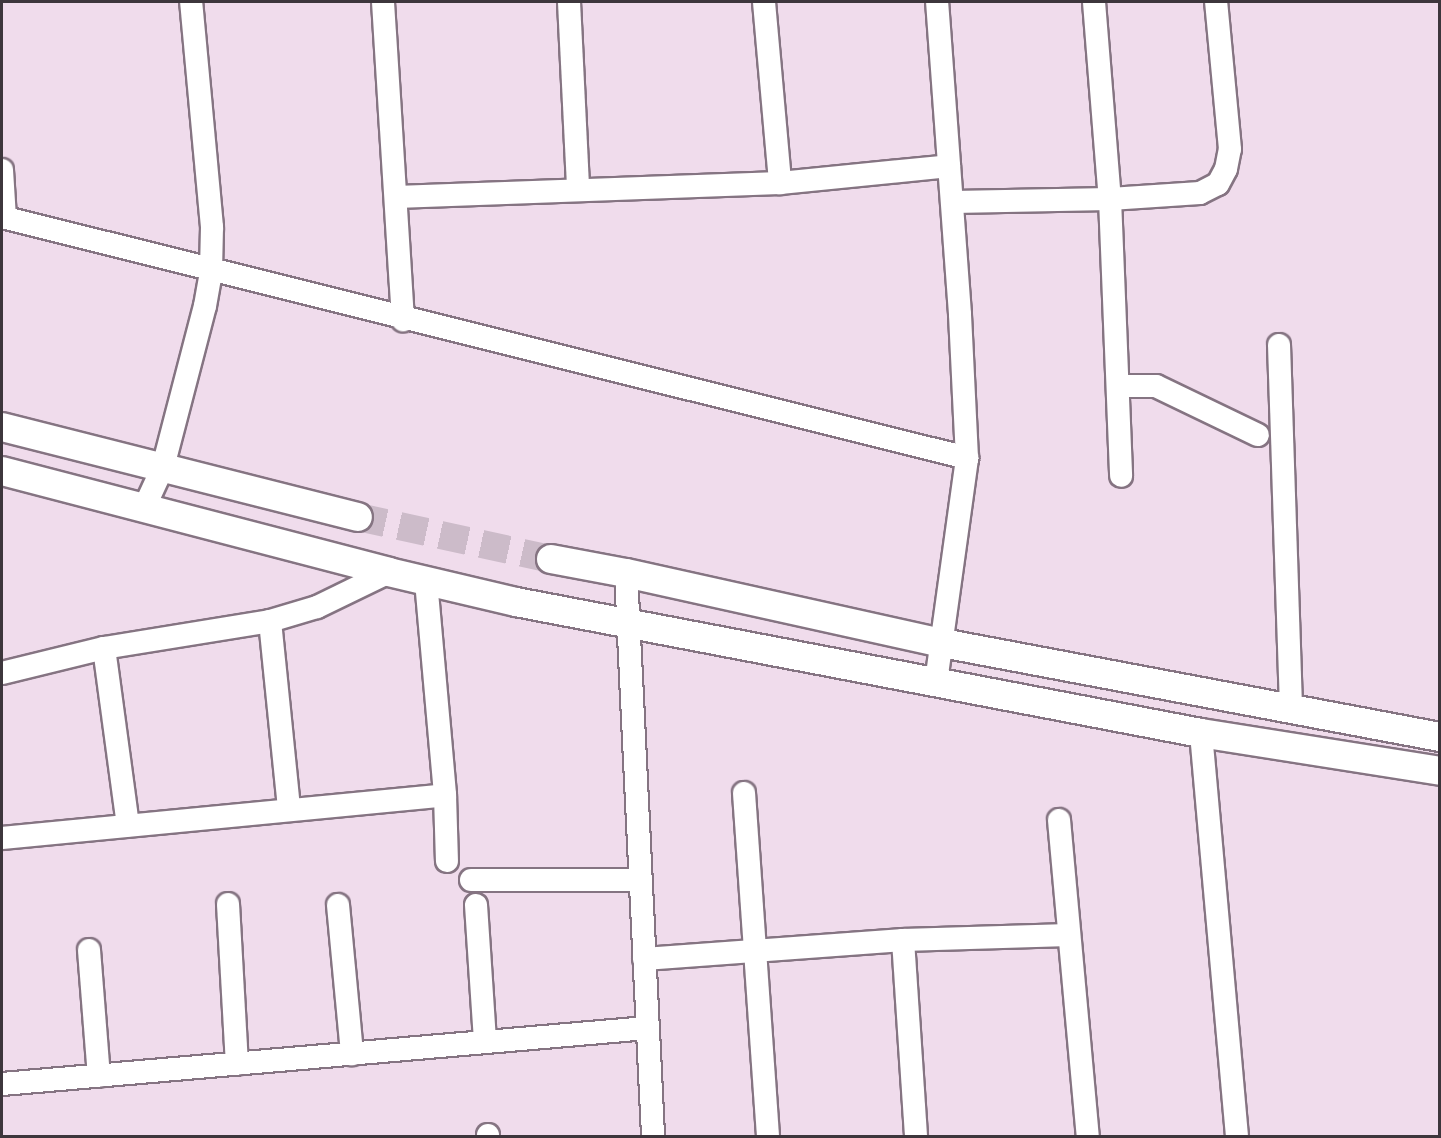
<!DOCTYPE html>
<html>
<head>
<meta charset="utf-8">
<style>
	body { margin:0 }
	#map { position:relative; width:1441px; height:1138px; overflow:hidden; background:#f0dcec; font-family:Overpass,sans-serif }
	div>[style] { position:absolute }
	[style*='--x'] { left:calc(var(--x)*1px); top:calc(var(--y)*1px); width:calc(var(--w)*1px); rotate:calc(var(--a)*1deg) }
	.tertiary-tunnel>* { height:28px; margin-top:-14px; transform-origin:0; background:repeating-linear-gradient(90deg,#ccbbc9 0 28px,transparent 0 42px) }
	.roads { filter:drop-shadow(2px 0 #857482) drop-shadow(-2px 0 #857482) drop-shadow(0 2px #857482) drop-shadow(0 -2px #857482) }
	.minor>* { height:22px; margin:-11px; padding:0 11px; transform-origin:11px; border-radius:11px; background:#fff }
	.tertiary>* { height:28px; margin:-14px; padding:0 14px; transform-origin:14px; border-radius:14px; background:#fff }
	span { translate:-50% -50%; white-space:nowrap; text-align:center; line-height:1.15; -webkit-text-stroke:4.5px #f0dcec; paint-order:stroke }
	.frame { position:absolute; inset:0; border:3px solid #3d363c; pointer-events:none }
</style>
</head>
<body>
<div id="map">
	<div class="tertiary-tunnel">
		<div style="--x:358;--y:517;--w:198;--a:12.3"></div>
	</div>
	<div class="roads">
		<div class="minor">
			<div style="--x:383;--y:2;--w:319;--a:86.4"></div>
			<div style="--x:569;--y:2;--w:187;--a:87.2"></div>
			<div style="--x:764;--y:2;--w:182;--a:84.9"></div>
			<div style="--x:1094;--y:2;--w:198;--a:85.4"></div>
			<div style="--x:1110;--y:199;--w:277;--a:87.7"></div>
			<div style="--x:2;--y:170;--w:48;--a:86.4"></div>
			<div style="--x:396;--y:197;--w:384;--a:-2.1"></div>
			<div style="--x:780;--y:183;--w:170;--a:-5.7"></div>
			<div style="--x:953;--y:202;--w:157;--a:-1.1"></div>
			<div style="--x:1110;--y:199;--w:90;--a:-3.8"></div>
			<div style="--x:1200;--y:193;--w:20;--a:-27"></div>
			<div style="--x:1218;--y:184;--w:17;--a:-62"></div>
			<div style="--x:1226;--y:169;--w:20;--a:-79"></div>
			<div style="--x:1230;--y:149;--w:148;--a:-95.4"></div>
			<div style="--x:2;--y:217;--w:995;--a:14.02"></div>
			<div style="--x:1279;--y:345;--w:365;--a:88.1"></div>
			<div style="--x:1118;--y:386;--w:38;--a:0"></div>
			<div style="--x:1156;--y:386;--w:113;--a:25.7"></div>
			<div style="--x:144;--y:508;--w:45;--a:-65.1"></div>
			<div style="--x:163;--y:467;--w:166;--a:-75.4"></div>
			<div style="--x:205;--y:306;--w:36;--a:-80"></div>
			<div style="--x:211;--y:271;--w:44;--a:-88.7"></div>
			<div style="--x:212;--y:227;--w:226;--a:-95.3"></div>
			<div style="--x:626;--y:573;--w:564;--a:87.25"></div>
			<div style="--x:426;--y:581;--w:215;--a:84.9"></div>
			<div style="--x:445;--y:795;--w:66;--a:88.3"></div>
			<div style="--x:270;--y:621;--w:188;--a:84.2"></div>
			<div style="--x:104;--y:648;--w:179;--a:82.3"></div>
			<div style="--x:2;--y:673;--w:105;--a:-13.8"></div>
			<div style="--x:104;--y:648;--w:168;--a:-9.2"></div>
			<div style="--x:270;--y:621;--w:49;--a:-16.6"></div>
			<div style="--x:317;--y:607;--w:80;--a:-25.9"></div>
			<div style="--x:936;--y:682;--w:226;--a:-82.1"></div>
			<div style="--x:967;--y:458;--w:144;--a:-92.8"></div>
			<div style="--x:960;--y:314;--w:313;--a:-94.2"></div>
			<div style="--x:1201;--y:733;--w:405;--a:84.9"></div>
			<div style="--x:744;--y:793;--w:344;--a:86"></div>
			<div style="--x:1059;--y:820;--w:317;--a:84.8"></div>
			<div style="--x:2;--y:838;--w:445;--a:-5.5"></div>
			<div style="--x:471;--y:880;--w:169;--a:0"></div>
			<div style="--x:228;--y:904;--w:160;--a:86.8"></div>
			<div style="--x:338;--y:905;--w:150;--a:84.6"></div>
			<div style="--x:476;--y:905;--w:135;--a:86.2"></div>
			<div style="--x:903;--y:940;--w:196;--a:86.2"></div>
			<div style="--x:89;--y:950;--w:126;--a:85.5"></div>
			<div style="--x:644;--y:959;--w:260;--a:-4.2"></div>
			<div style="--x:903;--y:940;--w:166;--a:-1.7"></div>
			<div style="--x:2;--y:1084;--w:647;--a:-4.96"></div>
			<div style="--x:488;--y:1135;--w:1;--a:90"></div>
		</div>
		<div class="tertiary">
			<div style="--x:2;--y:427;--w:367;--a:14.2"></div>
			<div style="--x:2;--y:471;--w:400;--a:14.6"></div>
			<div style="--x:389;--y:572;--w:130;--a:13.3"></div>
			<div style="--x:516;--y:602;--w:697;--a:10.83"></div>
			<div style="--x:1201;--y:733;--w:242;--a:9"></div>
			<div style="--x:551;--y:559;--w:76;--a:10.6"></div>
			<div style="--x:626;--y:573;--w:324;--a:12.5"></div>
			<div style="--x:942;--y:643;--w:507;--a:10.69"></div>
		</div>
	</div>
	<div class="frame"></div>
</div>
</body>
</html>
